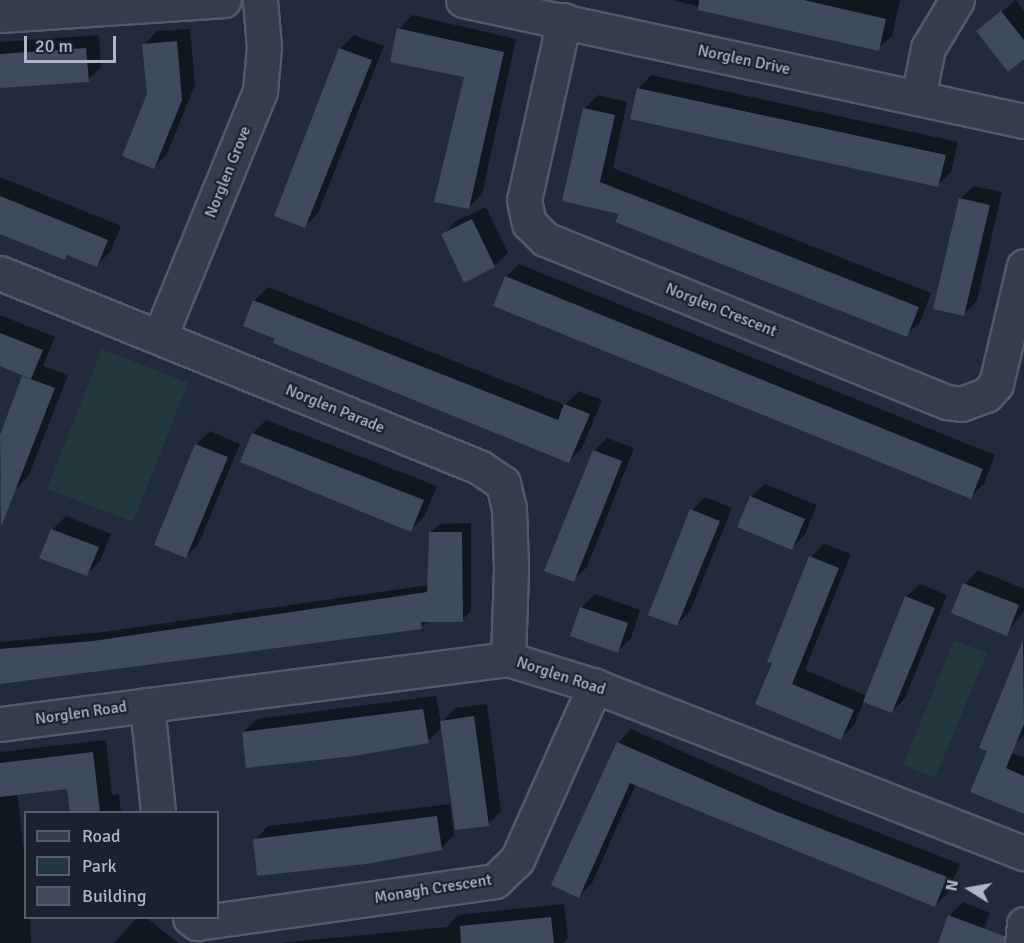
<!DOCTYPE html>
<html>
<head>
<meta charset="utf-8">
<style>
	body { margin:0 }
	#map { position:relative; width:1024px; height:943px; overflow:hidden; background:#212b3b; font-family:Signika,sans-serif }
	div>[style] { position:absolute }
	[style*='--x'] { left:calc(var(--x)*1px); top:calc(var(--y)*1px); width:calc(var(--w)*1px); rotate:calc(var(--a)*1deg) }
	.green>* { inset:0; background:#23383c }
	.shadow>* { inset:0; background:#0007 }
	.building>* { inset:0; background:#3f4a5d }
	.roads { filter:drop-shadow(2px 0 #525a69) drop-shadow(-2px 0 #525a69) drop-shadow(0 2px #525a69) drop-shadow(0 -2px #525a69) }
	.minor>* { height:33px; margin:-16.5px; padding:0 16.5px; transform-origin:16.5px; border-radius:16.5px; background:#343d4b }
	span { translate:-50% -50%; white-space:nowrap; text-align:center; line-height:1.15; -webkit-text-stroke:4.5px #1a2230; paint-order:stroke }
	.street-label { font-size:16px; color:#afb7c7 }
	.legend { position:absolute; left:24px; top:811px; width:195px; height:108px; box-sizing:border-box; background:#1a2230; border:2px solid #565e6c; margin:0; padding:8px 10px; list-style:none; font-size:18px; color:#afb7c7 }
	.legend li { display:flex; align-items:center; gap:12px; height:30px }
	.legend b { width:30px; border:2px solid #565e6c }
	.north { position:absolute; left:940px; top:859px; width:60px; height:60px; -webkit-text-stroke:4px #1a2230; paint-order:stroke; rotate:281deg; font-size:16px; font-weight:700; line-height:24px; text-align:center; color:#afb7c7 }
	.north::after { content:''; display:block; margin:auto; width:21px; height:27px; background:#afb7c7; clip-path:polygon(50% 0,100% 100%,50% 72%,0 100%) }
	.scale { position:absolute; left:24px; top:36px; width:92px; height:27px; box-sizing:border-box; border:3px solid #afb7c7; border-top:0; padding-left:8px; font-size:18px; line-height:21px; white-space:nowrap; color:#afb7c7; -webkit-text-stroke:4px #1a2230; paint-order:stroke }
</style>
</head>
<body>
<div id="map">
	<div class="green">
		<div style="clip-path:polygon(102px 349px,188px 383px,133px 522px,47px 489px)"></div>
		<div style="clip-path:polygon(954px 640px,987px 653px,935px 778px,903px 765px)"></div>
	</div>
	<div class="shadow">
		<div style="clip-path:polygon(672px 0,900px 0,892px 36px,878px 49px)"></div>
		<div style="clip-path:polygon(1016px 0,1024px 11px,1024px 57px,978px 31px)"></div>
		<div style="clip-path:polygon(412px 15px,516px 39px,482px 194px,468px 208px,466px 76px,399px 29px)"></div>
		<div style="clip-path:polygon(190px 29px,195px 85px,167px 154px,154px 167px,144px 45px,157px 31px)"></div>
		<div style="clip-path:polygon(99px 35px,101px 67px,88px 80px,0 86px,0 42px)"></div>
		<div style="clip-path:polygon(354px 35px,384px 46px,318px 213px,305px 226px,340px 49px)"></div>
		<div style="clip-path:polygon(651px 75px,958px 142px,951px 172px,938px 185px,638px 89px)"></div>
		<div style="clip-path:polygon(598px 95px,627px 102px,613px 168px,931px 293px,920px 322px,906px 335px,621px 212px,564px 200px,584px 109px)"></div>
		<div style="clip-path:polygon(0 177px,121px 226px,110px 252px,97px 265px,69px 254px,65px 258px,0 232px)"></div>
		<div style="clip-path:polygon(974px 186px,1002px 192px,977px 301px,964px 314px,960px 199px)"></div>
		<div style="clip-path:polygon(486px 207px,508px 253px,494px 266px,443px 235px,456px 221px)"></div>
		<div style="clip-path:polygon(519px 264px,995px 455px,984px 484px,970px 497px,506px 277px)"></div>
		<div style="clip-path:polygon(268px 287px,565px 405px,579px 391px,602px 400px,582px 448px,569px 461px,276px 338px,254px 301px)"></div>
		<div style="clip-path:polygon(0 315px,55px 337px,43px 366px,68px 375px,29px 475px,16px 489px,0 483px,0 438px,25px 375px,0 365px)"></div>
		<div style="clip-path:polygon(266px 420px,437px 486px,424px 517px,411px 530px,253px 433px)"></div>
		<div style="clip-path:polygon(210px 431px,240px 444px,199px 543px,186px 557px,196px 445px)"></div>
		<div style="clip-path:polygon(607px 438px,634px 448px,587px 567px,573px 580px,594px 451px)"></div>
		<div style="clip-path:polygon(765px 484px,817px 505px,805px 534px,792px 548px,751px 497px)"></div>
		<div style="clip-path:polygon(705px 497px,732px 508px,690px 611px,677px 625px,692px 510px)"></div>
		<div style="clip-path:polygon(66px 516px,111px 534px,100px 561px,86px 575px,41px 557px,53px 529px)"></div>
		<div style="clip-path:polygon(471px 523px,471px 611px,462px 620px,428px 620px,421px 627px,0 683px,0 642px,103px 632px,429px 585px,431px 532px,440px 524px)"></div>
		<div style="clip-path:polygon(824px 544px,851px 554px,805px 670px,867px 696px,906px 597px,920px 584px,947px 595px,905px 698px,892px 712px,864px 701px,854px 725px,841px 738px,757px 703px,811px 557px)"></div>
		<div style="clip-path:polygon(978px 570px,1024px 589px,1024px 611px,1006px 634px,953px 613px,965px 584px)"></div>
		<div style="clip-path:polygon(595px 594px,640px 610px,631px 638px,618px 651px,581px 608px)"></div>
		<div style="clip-path:polygon(1024px 641px,1024px 735px,1015px 744px,985px 737px)"></div>
		<div style="clip-path:polygon(436px 696px,441px 723px,455px 708px,487px 704px,501px 811px,488px 824px,443px 726px,428px 741px,243px 732px,257px 719px)"></div>
		<div style="clip-path:polygon(631px 729px,789px 798px,960px 864px,948px 892px,935px 906px,636px 784px,592px 883px,579px 896px,618px 743px)"></div>
		<div style="clip-path:polygon(106px 740px,112px 795px,119px 794px,121px 812px,71px 812px,68px 787px,17px 793px,26px 867px,26px 918px,30px 918px,31px 943px,0 943px,0 752px)"></div>
		<div style="clip-path:polygon(998px 747px,1024px 758px,1024px 813px)"></div>
		<div style="clip-path:polygon(450px 804px,454px 835px,441px 848px,255px 840px,268px 826px)"></div>
		<div style="clip-path:polygon(963px 902px,990px 913px,979px 943px,939px 943px,950px 915px)"></div>
		<div style="clip-path:polygon(564px 904px,568px 938px,563px 943px,279px 943px,447px 927px,458px 915px)"></div>
		<div style="clip-path:polygon(137px 918px,147px 918px,178px 943px,114px 943px)"></div>
	</div>
	<div class="building">
		<div style="clip-path:polygon(699px 0,804px 0,886px 19px,879px 51px,698px 10px)"></div>
		<div style="clip-path:polygon(1001px 11px,1024px 40px,1024px 59px,1008px 72px,976px 31px)"></div>
		<div style="clip-path:polygon(397px 28px,504px 52px,469px 209px,434px 202px,464px 77px,390px 62px)"></div>
		<div style="clip-path:polygon(177px 41px,182px 100px,154px 169px,122px 156px,147px 94px,142px 44px)"></div>
		<div style="clip-path:polygon(86px 48px,89px 82px,0 88px,0 54px)"></div>
		<div style="clip-path:polygon(339px 48px,372px 60px,305px 228px,274px 216px)"></div>
		<div style="clip-path:polygon(637px 88px,946px 155px,938px 187px,630px 119px)"></div>
		<div style="clip-path:polygon(583px 108px,615px 115px,600px 182px,919px 307px,907px 337px,615px 222px,619px 214px,562px 201px)"></div>
		<div style="clip-path:polygon(0 196px,108px 240px,97px 267px,67px 255px,65px 260px,0 234px)"></div>
		<div style="clip-path:polygon(959px 198px,990px 205px,964px 316px,933px 309px)"></div>
		<div style="clip-path:polygon(472px 219px,495px 267px,464px 283px,441px 234px)"></div>
		<div style="clip-path:polygon(505px 276px,983px 469px,971px 499px,493px 306px)"></div>
		<div style="clip-path:polygon(253px 300px,558px 420px,564px 404px,590px 414px,569px 463px,273px 343px,275px 339px,243px 326px)"></div>
		<div style="clip-path:polygon(0 333px,43px 350px,31px 379px,0 366px)"></div>
		<div style="clip-path:polygon(22px 376px,55px 388px,1px 527px,0 435px)"></div>
		<div style="clip-path:polygon(252px 433px,424px 500px,411px 532px,240px 462px)"></div>
		<div style="clip-path:polygon(195px 444px,228px 457px,186px 558px,154px 545px)"></div>
		<div style="clip-path:polygon(593px 450px,622px 461px,574px 582px,544px 571px)"></div>
		<div style="clip-path:polygon(750px 496px,805px 519px,792px 550px,737px 527px)"></div>
		<div style="clip-path:polygon(690px 509px,720px 521px,677px 626px,648px 615px)"></div>
		<div style="clip-path:polygon(51px 529px,99px 547px,87px 576px,39px 558px)"></div>
		<div style="clip-path:polygon(429px 532px,462px 532px,463px 622px,421px 622px,422px 629px,0 684px,0 649px,93px 641px,427px 592px)"></div>
		<div style="clip-path:polygon(809px 556px,839px 568px,792px 684px,854px 710px,841px 740px,755px 704px,772px 663px,767px 662px)"></div>
		<div style="clip-path:polygon(963px 583px,1019px 605px,1007px 636px,951px 613px)"></div>
		<div style="clip-path:polygon(905px 596px,935px 608px,892px 713px,863px 702px)"></div>
		<div style="clip-path:polygon(580px 607px,628px 623px,618px 653px,570px 636px)"></div>
		<div style="clip-path:polygon(1023px 640px,1024px 724px,1006px 768px,1024px 776px,1024px 814px,970px 792px,987px 751px,979px 748px)"></div>
		<div style="clip-path:polygon(423px 709px,429px 743px,354px 756px,246px 768px,242px 732px)"></div>
		<div style="clip-path:polygon(474px 716px,489px 826px,455px 830px,440px 721px)"></div>
		<div style="clip-path:polygon(617px 742px,775px 811px,947px 877px,935px 907px,630px 783px,579px 898px,551px 885px)"></div>
		<div style="clip-path:polygon(93px 752px,100px 813px,70px 813px,67px 789px,0 797px,0 763px)"></div>
		<div style="clip-path:polygon(437px 816px,442px 850px,366px 864px,257px 876px,253px 839px)"></div>
		<div style="clip-path:polygon(948px 915px,1004px 936px,1004px 943px,938px 943px)"></div>
		<div style="clip-path:polygon(551px 917px,554px 943px,461px 943px,460px 926px)"></div>
	</div>
	<div class="roads">
		<div class="minor">
			<div style="--x:463;--y:0;--w:574;--a:12.17"></div>
			<div style="--x:0;--y:15;--w:224;--a:-3.8"></div>
			<div style="--x:564;--y:20;--w:184;--a:102.5"></div>
			<div style="--x:524;--y:200;--w:24;--a:78"></div>
			<div style="--x:529;--y:223;--w:23;--a:45"></div>
			<div style="--x:545;--y:239;--w:434;--a:22.1"></div>
			<div style="--x:947;--y:402;--w:14;--a:8"></div>
			<div style="--x:961;--y:404;--w:27;--a:-20"></div>
			<div style="--x:986;--y:395;--w:15;--a:-48"></div>
			<div style="--x:996;--y:384;--w:121;--a:-76.7"></div>
			<div style="--x:918;--y:98;--w:51;--a:-78.7"></div>
			<div style="--x:928;--y:48;--w:56;--a:-58.9"></div>
			<div style="--x:0;--y:273;--w:517;--a:22.05"></div>
			<div style="--x:479;--y:467;--w:29;--a:34"></div>
			<div style="--x:503;--y:483;--w:26;--a:77"></div>
			<div style="--x:509;--y:508;--w:61;--a:88.1"></div>
			<div style="--x:511;--y:569;--w:90;--a:91.9"></div>
			<div style="--x:160;--y:336;--w:265;--a:-67.8"></div>
			<div style="--x:260;--y:91;--w:44;--a:-84.8"></div>
			<div style="--x:264;--y:47;--w:47;--a:-94.9"></div>
			<div style="--x:147;--y:705;--w:108;--a:84.1"></div>
			<div style="--x:0;--y:724;--w:512;--a:-7.29"></div>
			<div style="--x:508;--y:659;--w:91;--a:17.2"></div>
			<div style="--x:595;--y:686;--w:460;--a:21.3"></div>
			<div style="--x:190;--y:918;--w:9;--a:36"></div>
			<div style="--x:197;--y:923;--w:301;--a:-8"></div>
			<div style="--x:495;--y:881;--w:30;--a:-44"></div>
			<div style="--x:517;--y:860;--w:191;--a:-65.9"></div>
			<div style="--x:1022;--y:943;--w:19;--a:-84"></div>
		</div>
	</div>
	<div class="street-label">
		<span style="left:744px;top:60px;rotate:12deg">Norglen Drive</span>
		<span style="left:228px;top:172px;rotate:-68deg">Norglen Grove</span>
		<span style="left:721px;top:310px;rotate:22deg">Norglen Crescent</span>
		<span style="left:335px;top:409px;rotate:22deg">Norglen Parade</span>
		<span style="left:561px;top:676px;rotate:18deg">Norglen Road</span>
		<span style="left:81px;top:713px;rotate:-8deg">Norglen Road</span>
		<span style="left:433px;top:889px;rotate:-9deg">Monagh Crescent</span>
	</div>
	<ul class="legend">
	<li><b style="height:8px;background:#343d4b"></b>Road</li>
	<li><b style="height:16px;background:#23383c"></b>Park</li>
	<li><b style="height:16px;background:#3f4a5d"></b>Building</li>
	</ul>
	<div class="north">N</div>
	<div class="scale">20 m</div>
</div>
</body>
</html>
